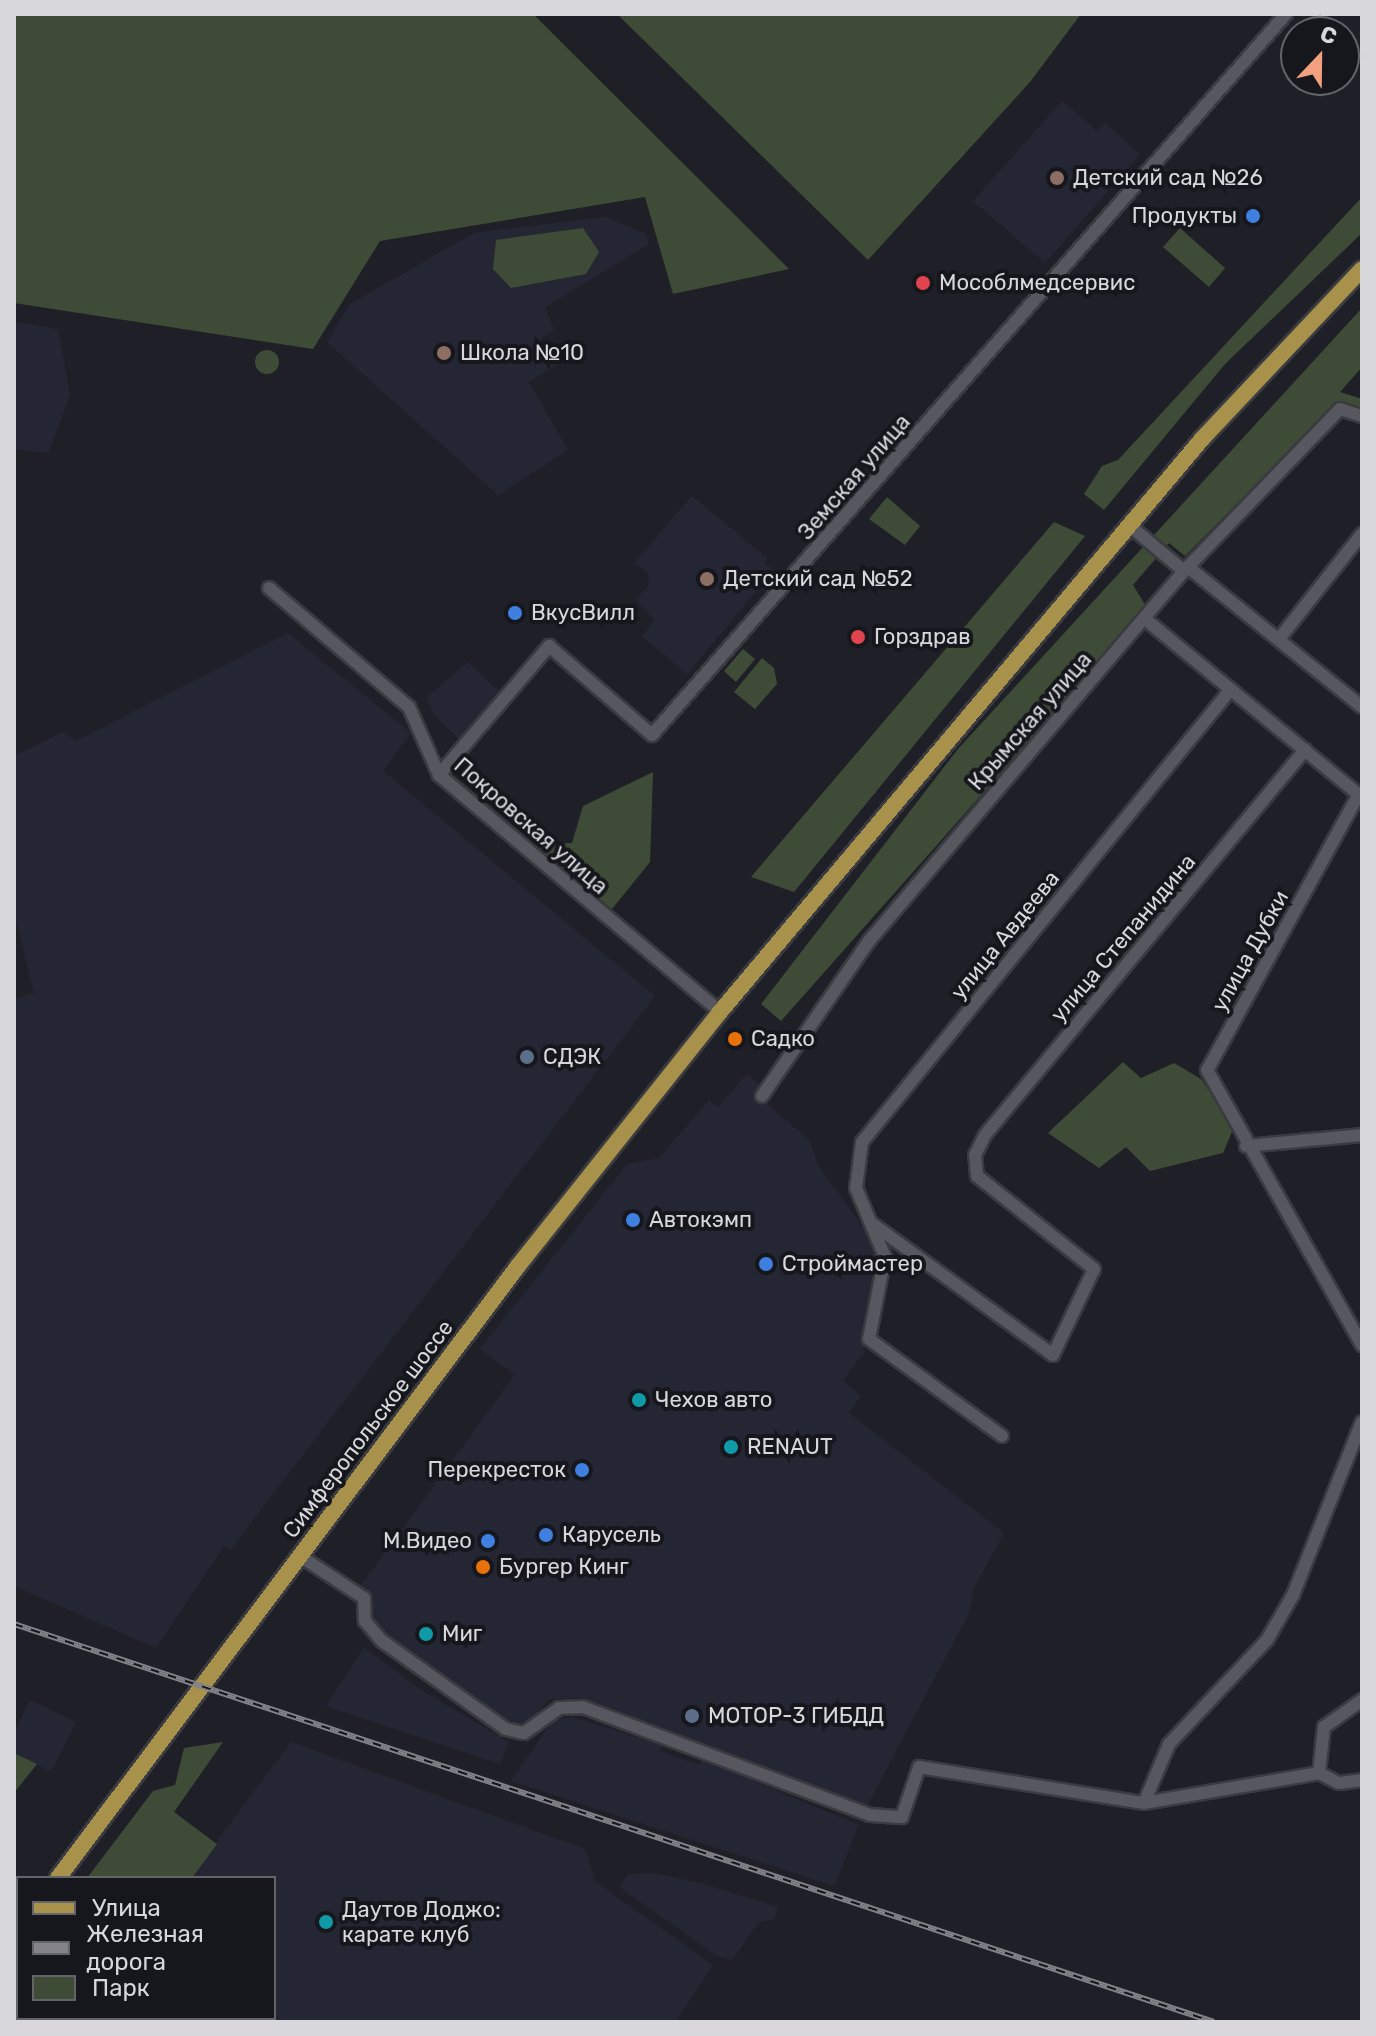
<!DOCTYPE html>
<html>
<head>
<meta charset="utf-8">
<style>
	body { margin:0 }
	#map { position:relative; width:1376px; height:2036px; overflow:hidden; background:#1f2027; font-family:Rubik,sans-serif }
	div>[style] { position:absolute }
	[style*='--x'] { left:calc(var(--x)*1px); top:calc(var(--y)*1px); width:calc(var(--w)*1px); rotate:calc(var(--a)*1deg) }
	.built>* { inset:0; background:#252633 }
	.green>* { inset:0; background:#3e4c37 }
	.round { border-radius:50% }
	.roads { filter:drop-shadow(2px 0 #3a3b40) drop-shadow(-2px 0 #3a3b40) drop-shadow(0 2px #3a3b40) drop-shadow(0 -2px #3a3b40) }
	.minor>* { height:12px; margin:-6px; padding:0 6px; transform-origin:6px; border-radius:6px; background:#56575f }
	.major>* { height:16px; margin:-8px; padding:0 8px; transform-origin:8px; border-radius:8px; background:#a8914a }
	.rail>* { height:6px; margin-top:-3px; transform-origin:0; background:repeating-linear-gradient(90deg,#16171d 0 9px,#838389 0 18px); box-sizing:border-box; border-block:2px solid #838389 }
	.dots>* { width:22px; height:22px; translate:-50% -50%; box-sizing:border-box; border:4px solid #16171d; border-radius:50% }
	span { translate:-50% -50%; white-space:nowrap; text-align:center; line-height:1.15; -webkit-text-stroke:8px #16171d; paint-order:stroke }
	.poi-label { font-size:22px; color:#d7d7dc }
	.left { translate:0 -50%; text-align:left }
	.right { translate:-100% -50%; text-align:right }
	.street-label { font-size:22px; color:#d7d7dc }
	.frame { position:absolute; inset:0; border:16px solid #d7d7dc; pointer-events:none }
	.legend { position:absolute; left:16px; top:1876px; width:260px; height:144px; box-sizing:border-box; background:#16171d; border:2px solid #636469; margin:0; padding:10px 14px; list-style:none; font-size:24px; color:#d7d7dc }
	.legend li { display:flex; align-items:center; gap:16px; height:40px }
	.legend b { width:40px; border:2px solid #636469 }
	.north { position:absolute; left:1280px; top:16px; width:80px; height:80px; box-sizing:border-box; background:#16171d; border:2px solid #636469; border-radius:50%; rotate:22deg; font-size:22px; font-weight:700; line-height:32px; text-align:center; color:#d7d7dc }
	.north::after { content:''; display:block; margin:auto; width:28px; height:36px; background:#f2a080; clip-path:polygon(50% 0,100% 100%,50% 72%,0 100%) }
</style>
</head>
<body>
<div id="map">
	<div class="built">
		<div style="clip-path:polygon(1062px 101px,1097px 131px,1105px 123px,1140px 154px,1045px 263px,973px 201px)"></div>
		<div style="clip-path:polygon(605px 217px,646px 234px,649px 244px,545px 307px,554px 330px,540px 339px,556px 365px,529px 382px,568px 450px,498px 495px,327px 342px,350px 304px,474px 233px)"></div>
		<div style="clip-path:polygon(14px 322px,58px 329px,70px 396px,48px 453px,14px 449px)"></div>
		<div style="clip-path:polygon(692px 496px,767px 558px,764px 563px,774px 570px,687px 674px,642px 636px,655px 620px,636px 600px,649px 585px,648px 573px,634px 563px)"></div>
		<div style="clip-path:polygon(288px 633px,411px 733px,383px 771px,655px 996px,230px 1550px,224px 1546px,156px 1648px,14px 1586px,14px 999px,34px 993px,14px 911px,14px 756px,63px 732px,76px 741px)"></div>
		<div style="clip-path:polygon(468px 662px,499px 691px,459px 739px,433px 714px,427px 697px)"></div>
		<div style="clip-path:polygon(747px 1074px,761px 1086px,759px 1097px,810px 1141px,818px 1165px,875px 1244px,874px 1286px,861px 1337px,865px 1351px,843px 1381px,861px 1396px,849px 1413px,1004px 1533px,974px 1588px,969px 1613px,866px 1808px,582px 1698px,549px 1699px,528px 1724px,501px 1726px,363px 1615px,359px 1588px,515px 1375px,480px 1349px,627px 1164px,659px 1158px,709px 1100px,718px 1107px)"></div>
		<div style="clip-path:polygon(364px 1647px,418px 1688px,509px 1742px,500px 1764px,326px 1706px)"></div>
		<div style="clip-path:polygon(30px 1700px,76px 1722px,51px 1772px,14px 1753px,14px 1734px)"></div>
		<div style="clip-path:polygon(572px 1717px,662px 1745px,660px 1751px,699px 1765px,702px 1759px,859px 1825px,834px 1886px,511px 1781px,554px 1719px)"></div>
		<div style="clip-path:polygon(291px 1742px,585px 1849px,596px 1882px,713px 1965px,675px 2022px,80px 2022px,274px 2018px,274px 1878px,189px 1878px)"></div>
		<div style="clip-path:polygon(654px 1873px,700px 1883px,778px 1907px,774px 1919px,759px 1922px,732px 1960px,717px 1956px,619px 1887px,628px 1874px)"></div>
	</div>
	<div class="green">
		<div style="clip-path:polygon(14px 14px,533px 14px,789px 269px,673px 294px,645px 197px,380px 241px,313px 349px,14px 303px)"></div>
		<div style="clip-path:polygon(617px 14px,1081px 14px,1030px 82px,868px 260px)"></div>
		<div style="clip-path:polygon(1362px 197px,1362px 233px,1225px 364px,1104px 510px,1084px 494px,1102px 466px,1118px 460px)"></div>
		<div style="clip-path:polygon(583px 228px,599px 252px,586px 274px,511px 288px,493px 269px,496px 240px)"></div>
		<div style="clip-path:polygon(1180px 228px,1225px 268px,1209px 287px,1163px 247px)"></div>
		<div style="clip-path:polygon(1362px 308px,1362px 367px,1340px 392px,1362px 399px,1362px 413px,1334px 406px,1185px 556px,1169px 543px,1133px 585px,1147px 608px,781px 1021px,761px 1004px,958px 749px)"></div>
		<div class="round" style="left:255px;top:350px;width:24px;height:24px"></div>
		<div style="clip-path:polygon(887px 497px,920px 526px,905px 545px,869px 519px)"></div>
		<div style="clip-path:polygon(1054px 522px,1085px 536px,794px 892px,751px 877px)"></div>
		<div style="clip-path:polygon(743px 649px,755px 659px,736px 682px,724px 671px)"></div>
		<div style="clip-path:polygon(762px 658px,774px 668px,777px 684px,755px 709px,734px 692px)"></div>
		<div style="clip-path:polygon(653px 772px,650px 862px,612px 909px,535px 845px,572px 843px,583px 806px)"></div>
		<div style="clip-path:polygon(1123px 1062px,1141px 1078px,1174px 1063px,1201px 1079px,1234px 1127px,1223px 1153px,1150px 1171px,1126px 1147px,1099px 1168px,1048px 1133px)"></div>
		<div style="clip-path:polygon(223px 1742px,174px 1812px,217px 1844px,192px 1878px,87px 1878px,153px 1791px,175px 1785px,184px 1748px)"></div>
		<div style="clip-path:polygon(14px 1753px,37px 1764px,14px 1793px)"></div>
		<div style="clip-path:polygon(18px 1970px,18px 2018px,89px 2018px,14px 2022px)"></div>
	</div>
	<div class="roads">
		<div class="minor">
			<div style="--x:1129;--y:525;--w:72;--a:39.9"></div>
			<div style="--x:1188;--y:567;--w:223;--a:38.8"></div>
			<div style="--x:269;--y:588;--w:184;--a:40.4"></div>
			<div style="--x:409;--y:707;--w:74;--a:66.2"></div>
			<div style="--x:439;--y:775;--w:368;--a:40.1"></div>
			<div style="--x:1145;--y:619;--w:281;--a:39.4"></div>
			<div style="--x:1279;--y:639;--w:134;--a:-51.7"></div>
			<div style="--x:439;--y:775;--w:170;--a:-49.5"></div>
			<div style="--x:549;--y:646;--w:136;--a:40.8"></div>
			<div style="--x:652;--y:735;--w:960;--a:-48.67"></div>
			<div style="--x:1359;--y:794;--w:315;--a:118.8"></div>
			<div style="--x:1207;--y:1070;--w:316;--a:60.6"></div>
			<div style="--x:762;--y:1096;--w:188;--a:-55.4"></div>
			<div style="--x:869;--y:941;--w:486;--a:-49.6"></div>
			<div style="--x:1184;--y:571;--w:225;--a:-46.1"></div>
			<div style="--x:1340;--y:409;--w:23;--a:18"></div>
			<div style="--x:1246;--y:1146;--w:117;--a:-5.4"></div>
			<div style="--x:870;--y:1222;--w:226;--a:36"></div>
			<div style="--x:1053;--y:1355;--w:95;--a:-64.5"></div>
			<div style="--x:1094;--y:1269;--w:149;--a:-141.5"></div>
			<div style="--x:977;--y:1176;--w:21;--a:-95"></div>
			<div style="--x:975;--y:1155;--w:22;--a:-63"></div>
			<div style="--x:985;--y:1135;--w:501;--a:-50.27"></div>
			<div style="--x:1002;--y:1436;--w:165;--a:-143.9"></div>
			<div style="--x:869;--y:1339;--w:84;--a:-79"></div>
			<div style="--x:885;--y:1257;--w:75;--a:-112.8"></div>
			<div style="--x:856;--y:1188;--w:46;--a:-82.6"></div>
			<div style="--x:862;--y:1142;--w:584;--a:-50.83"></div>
			<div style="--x:300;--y:1556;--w:77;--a:33.3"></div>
			<div style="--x:364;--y:1598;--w:23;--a:88"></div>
			<div style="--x:365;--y:1621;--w:26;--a:50"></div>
			<div style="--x:382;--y:1641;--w:152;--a:35.4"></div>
			<div style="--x:506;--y:1729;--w:18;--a:13"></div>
			<div style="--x:524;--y:1733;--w:43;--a:-35.5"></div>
			<div style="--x:559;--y:1708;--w:24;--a:-2"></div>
			<div style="--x:583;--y:1707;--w:307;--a:20.6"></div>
			<div style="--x:870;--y:1815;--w:32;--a:4"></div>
			<div style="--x:902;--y:1817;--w:53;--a:-71.2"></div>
			<div style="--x:919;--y:1767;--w:228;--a:9.1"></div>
			<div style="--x:1144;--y:1803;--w:178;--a:-9.7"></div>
			<div style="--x:1319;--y:1773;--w:22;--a:27"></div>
			<div style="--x:1339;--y:1783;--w:23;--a:-7"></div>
			<div style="--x:1319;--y:1773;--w:46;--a:-83.8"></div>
			<div style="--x:1324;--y:1727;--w:47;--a:-35.4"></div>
			<div style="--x:1144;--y:1803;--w:64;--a:-67"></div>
			<div style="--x:1169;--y:1744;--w:143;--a:-46.7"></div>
			<div style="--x:1267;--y:1640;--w:52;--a:-60"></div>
			<div style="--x:1293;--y:1595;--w:186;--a:-68.3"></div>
		</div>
		<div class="major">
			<div style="--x:58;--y:1878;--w:766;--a:-53.07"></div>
			<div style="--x:518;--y:1266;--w:325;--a:-51.5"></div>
			<div style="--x:720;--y:1012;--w:749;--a:-49.93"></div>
			<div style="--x:1202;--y:439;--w:233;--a:-46.7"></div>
			<div style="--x:14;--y:1938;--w:6;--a:-51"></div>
		</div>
	</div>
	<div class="rail">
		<div style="--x:14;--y:1624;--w:1264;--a:18.35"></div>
	</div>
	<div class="dots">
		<div style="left:1057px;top:178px;background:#8d6e63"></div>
		<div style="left:1253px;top:216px;background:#3f7fe0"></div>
		<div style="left:923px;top:283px;background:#e0444e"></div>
		<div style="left:444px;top:353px;background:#8d6e63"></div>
		<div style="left:707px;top:579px;background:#8d6e63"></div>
		<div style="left:515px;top:613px;background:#3f7fe0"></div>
		<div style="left:858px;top:637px;background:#e0444e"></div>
		<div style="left:735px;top:1039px;background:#e8710a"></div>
		<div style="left:527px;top:1057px;background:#5c6f8a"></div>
		<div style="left:633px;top:1220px;background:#3f7fe0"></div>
		<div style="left:766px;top:1264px;background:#3f7fe0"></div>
		<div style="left:639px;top:1400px;background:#0f9aa8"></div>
		<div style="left:731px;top:1447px;background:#0f9aa8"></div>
		<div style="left:582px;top:1470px;background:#3f7fe0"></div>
		<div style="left:546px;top:1535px;background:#3f7fe0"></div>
		<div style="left:488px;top:1541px;background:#3f7fe0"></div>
		<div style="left:483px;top:1567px;background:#e8710a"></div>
		<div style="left:426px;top:1634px;background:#0f9aa8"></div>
		<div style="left:692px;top:1716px;background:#5c6f8a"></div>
		<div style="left:326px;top:1922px;background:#0f9aa8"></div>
	</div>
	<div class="poi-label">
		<span class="left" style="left:1073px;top:178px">Детский сад №26</span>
		<span class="right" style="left:1237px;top:216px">Продукты</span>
		<span class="left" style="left:939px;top:283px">Мособлмедсервис</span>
		<span class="left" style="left:460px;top:353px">Школа №10</span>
		<span class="left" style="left:723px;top:579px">Детский сад №52</span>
		<span class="left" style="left:531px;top:613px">ВкусВилл</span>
		<span class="left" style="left:874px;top:637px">Горздрав</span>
		<span class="left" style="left:751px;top:1039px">Садко</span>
		<span class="left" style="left:543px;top:1057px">СДЭК</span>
		<span class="left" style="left:649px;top:1220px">Автокэмп</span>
		<span class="left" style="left:782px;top:1264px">Строймастер</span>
		<span class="left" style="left:655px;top:1400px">Чехов авто</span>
		<span class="left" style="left:747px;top:1447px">RENAUT</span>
		<span class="right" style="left:566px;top:1470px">Перекресток</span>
		<span class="left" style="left:562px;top:1535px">Карусель</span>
		<span class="right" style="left:472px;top:1541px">М.Видео</span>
		<span class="left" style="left:499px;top:1567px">Бургер Кинг</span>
		<span class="left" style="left:442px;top:1634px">Миг</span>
		<span class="left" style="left:708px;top:1716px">МОТОР-3 ГИБДД</span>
		<span class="left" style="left:342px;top:1922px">Даутов Доджо:<br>карате клуб</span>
	</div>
	<div class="street-label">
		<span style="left:854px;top:477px;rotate:-49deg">Земская улица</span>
		<span style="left:1030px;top:721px;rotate:-49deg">Крымская улица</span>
		<span style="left:531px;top:826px;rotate:41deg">Покровская улица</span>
		<span style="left:1005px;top:935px;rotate:-51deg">улица Авдеева</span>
		<span style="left:1123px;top:938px;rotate:-50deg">улица Степанидина</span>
		<span style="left:1250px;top:951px;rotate:-61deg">улица Дубки</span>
		<span style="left:368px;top:1429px;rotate:-53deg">Симферопольское шоссе</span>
	</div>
	<div class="frame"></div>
	<ul class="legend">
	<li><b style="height:10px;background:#a8914a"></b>Улица</li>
	<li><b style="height:10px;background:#838389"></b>Железная дорога</li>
	<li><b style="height:22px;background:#3e4c37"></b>Парк</li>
	</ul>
	<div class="north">С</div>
</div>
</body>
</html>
